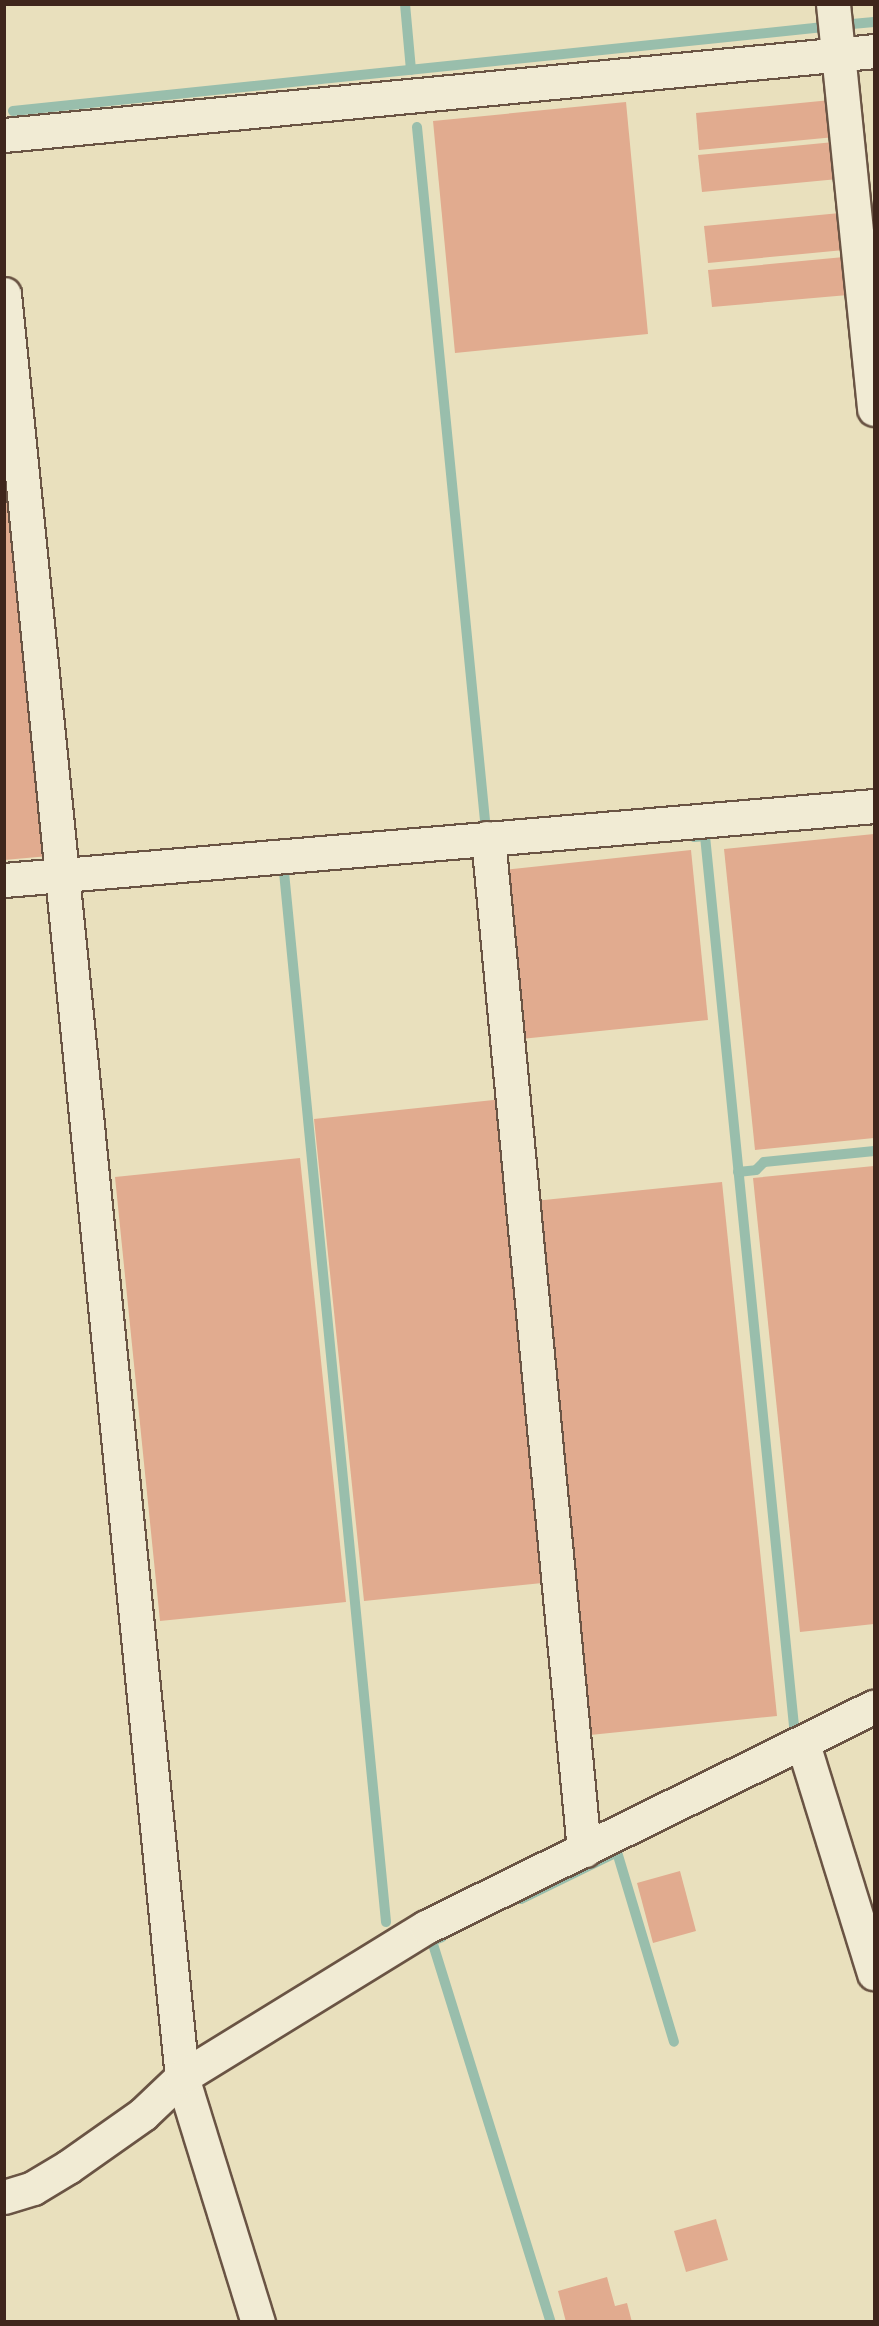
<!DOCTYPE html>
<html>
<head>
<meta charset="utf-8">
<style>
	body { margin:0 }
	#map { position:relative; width:879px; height:2326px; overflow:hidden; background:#e9e0bd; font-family:"IM FELL Double Pica",serif }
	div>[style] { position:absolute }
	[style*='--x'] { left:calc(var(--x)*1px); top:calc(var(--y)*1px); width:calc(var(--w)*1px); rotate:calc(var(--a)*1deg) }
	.stream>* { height:10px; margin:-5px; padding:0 5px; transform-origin:5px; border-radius:5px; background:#99beac }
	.building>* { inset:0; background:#e1ab8f }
	.roads { filter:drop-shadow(2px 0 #6a5444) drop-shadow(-2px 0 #6a5444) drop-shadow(0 2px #6a5444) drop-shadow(0 -2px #6a5444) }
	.minor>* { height:33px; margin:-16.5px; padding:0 16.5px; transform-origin:16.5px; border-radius:16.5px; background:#f1ebd4 }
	span { translate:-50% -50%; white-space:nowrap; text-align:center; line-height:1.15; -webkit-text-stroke:5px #f1ebd4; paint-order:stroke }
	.frame { position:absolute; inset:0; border:6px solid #3f261c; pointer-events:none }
</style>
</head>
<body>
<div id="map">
	<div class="stream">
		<div style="--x:405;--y:4;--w:66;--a:84.8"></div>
		<div style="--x:852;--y:24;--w:22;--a:-5"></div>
		<div style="--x:13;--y:111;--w:815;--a:-5.91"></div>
		<div style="--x:417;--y:127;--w:696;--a:84.4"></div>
		<div style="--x:694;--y:837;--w:11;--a:-5"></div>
		<div style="--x:705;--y:836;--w:894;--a:84.29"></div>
		<div style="--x:284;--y:872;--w:1055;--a:84.45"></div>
		<div style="--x:738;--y:1172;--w:18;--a:-6"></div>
		<div style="--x:756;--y:1170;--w:11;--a:-45"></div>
		<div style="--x:764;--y:1162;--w:111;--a:-5.7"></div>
		<div style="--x:521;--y:1899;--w:107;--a:-26.1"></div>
		<div style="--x:617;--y:1852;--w:198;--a:73.3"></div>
		<div style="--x:442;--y:1937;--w:11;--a:158"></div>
		<div style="--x:432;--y:1941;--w:399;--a:72.7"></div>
	</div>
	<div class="building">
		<div style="clip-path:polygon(831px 100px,835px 137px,699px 150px,696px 113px)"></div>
		<div style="clip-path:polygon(626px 102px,648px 334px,455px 353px,433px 121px)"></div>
		<div style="clip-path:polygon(834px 142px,838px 179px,702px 192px,698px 155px)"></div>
		<div style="clip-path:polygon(840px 213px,844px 250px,708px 263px,704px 226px)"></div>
		<div style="clip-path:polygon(844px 257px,848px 295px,712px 307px,708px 270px)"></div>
		<div style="clip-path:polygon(11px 480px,49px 856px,4px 860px,4px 481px)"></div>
		<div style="clip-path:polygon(874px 834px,874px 1138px,755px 1150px,724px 849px)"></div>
		<div style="clip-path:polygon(691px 850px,708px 1020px,521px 1039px,503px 870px)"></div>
		<div style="clip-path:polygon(503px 1099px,552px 1582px,364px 1601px,314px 1119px)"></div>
		<div style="clip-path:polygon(300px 1158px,346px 1602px,160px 1621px,115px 1177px)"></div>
		<div style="clip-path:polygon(874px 1166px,874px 1624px,800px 1632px,753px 1178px)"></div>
		<div style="clip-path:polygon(722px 1182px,777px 1716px,590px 1735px,534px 1201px)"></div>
		<div style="clip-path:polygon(680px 1871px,696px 1931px,653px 1943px,637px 1883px)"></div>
		<div style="clip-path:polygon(716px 2219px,728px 2260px,686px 2272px,674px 2231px)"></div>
		<div style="clip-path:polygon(607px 2277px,615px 2306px,627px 2303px,632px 2322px,566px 2322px,558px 2291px)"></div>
	</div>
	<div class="roads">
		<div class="minor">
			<div style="--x:833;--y:4;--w:407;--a:84.2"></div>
			<div style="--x:4;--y:135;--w:874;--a:-5.51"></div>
			<div style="--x:4;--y:294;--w:1792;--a:84.3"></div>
			<div style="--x:182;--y:2077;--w:257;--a:72.8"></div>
			<div style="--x:488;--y:838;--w:1017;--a:84.58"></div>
			<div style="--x:4;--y:880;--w:873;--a:-4.86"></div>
			<div style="--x:803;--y:1744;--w:240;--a:72.8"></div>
			<div style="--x:4;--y:2197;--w:30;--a:-17"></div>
			<div style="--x:33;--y:2188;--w:41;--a:-31"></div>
			<div style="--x:68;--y:2167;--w:92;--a:-35.2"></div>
			<div style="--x:143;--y:2114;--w:54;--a:-43.5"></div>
			<div style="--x:182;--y:2077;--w:286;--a:-31.6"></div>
			<div style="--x:426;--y:1927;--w:499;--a:-26.2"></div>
		</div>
	</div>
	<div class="frame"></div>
</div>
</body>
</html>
